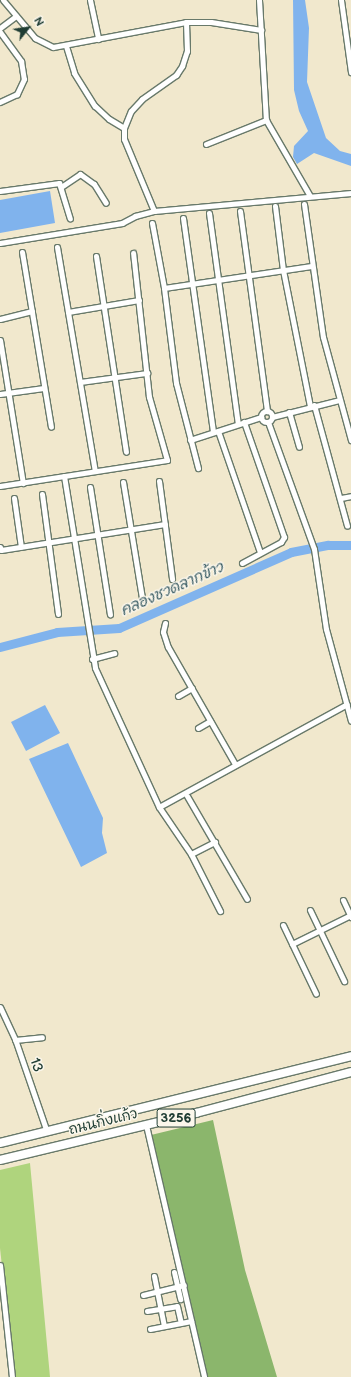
<!DOCTYPE html>
<html>
<head>
<meta charset="utf-8">
<style>
	body { margin:0 }
	#map { position:relative; width:351px; height:1377px; overflow:hidden; background:#f1e8cd; font-family:"Balsamiq Sans","Playpen Sans Thai",sans-serif }
	div>[style] { position:absolute }
	[style*='--x'] { left:calc(var(--x)*1px); top:calc(var(--y)*1px); width:calc(var(--w)*1px); rotate:calc(var(--a)*1deg) }
	.green>* { inset:0; background:#afd47d }
	.forest>* { inset:0; background:#8bb66c }
	.water>* { inset:0; background:#80b3ed }
	.river>* { height:9px; margin:-4.5px; padding:0 4.5px; transform-origin:4.5px; border-radius:4.5px; background:#80b3ed }
	.roads { filter:drop-shadow(1px 0 #68796a) drop-shadow(-1px 0 #68796a) drop-shadow(0 1px #68796a) drop-shadow(0 -1px #68796a) }
	.minor>* { height:5px; margin:-2.5px; padding:0 2.5px; transform-origin:2.5px; border-radius:2.5px; background:#fff }
	.minor>.ring { margin:-2.5px; padding:0; box-sizing:content-box; background:none; border:5px solid #fff; border-radius:50% }
	.primary>* { height:8px; margin:-4px; padding:0 4px; transform-origin:4px; border-radius:4px; background:#fff }
	span { translate:-50% -50%; white-space:nowrap; text-align:center; line-height:1.15; -webkit-text-stroke:3px #fbf7ec; paint-order:stroke }
	.shield-label span { padding:1px 3px; background:#fbf7ec; border:1px solid; border-radius:3px; -webkit-text-stroke-width:0 }
	.shield-label { font-size:13px; color:#1f3d34; font-weight:700 }
	.street-label { font-size:14px; color:#1f3d34 }
	.water-label { font-size:15px; color:#375a62; font-style:italic }
	.north { position:absolute; left:8px; top:8px; width:40px; height:40px; -webkit-text-stroke:3px #fbf7ec; paint-order:stroke; rotate:60deg; font-size:11px; font-weight:700; line-height:16px; text-align:center; color:#1f3d34 }
	.north::after { content:''; display:block; margin:auto; width:14px; height:18px; background:#1f3d34; clip-path:polygon(50% 0,100% 100%,50% 72%,0 100%) }
</style>
</head>
<body>
<div id="map">
	<div class="green">
		<div style="clip-path:polygon(30px 1163px,50px 1377px,14px 1377px,0 1248px,0 1170px)"></div>
	</div>
	<div class="forest">
		<div style="clip-path:polygon(213px 1120px,245px 1270px,277px 1377px,207px 1377px,151px 1135px)"></div>
	</div>
	<div class="water">
		<div style="clip-path:polygon(293px 0,305px 0,309px 28px,307px 82px,326px 138px,340px 151px,351px 154px,351px 166px,314px 153px,297px 164px,293px 157px,294px 146px,308px 131px,299px 111px,294px 90px)"></div>
		<div style="clip-path:polygon(50px 191px,55px 223px,0 233px,0 200px)"></div>
		<div style="clip-path:polygon(45px 705px,60px 733px,26px 751px,11px 722px)"></div>
		<div style="clip-path:polygon(68px 743px,103px 818px,102px 833px,107px 853px,81px 867px,29px 759px)"></div>
	</div>
	<div class="river">
		<div style="--x:0;--y:647;--w:59;--a:-14.7"></div>
		<div style="--x:57;--y:632;--w:62;--a:-3.7"></div>
		<div style="--x:119;--y:628;--w:188;--a:-23.8"></div>
		<div style="--x:291;--y:552;--w:38;--a:-11"></div>
		<div style="--x:328;--y:545;--w:23;--a:0"></div>
	</div>
	<div class="roads">
		<div class="minor">
			<div style="--x:3;--y:0;--w:50;--a:49.9"></div>
			<div style="--x:35;--y:38;--w:20;--a:27"></div>
			<div style="--x:53;--y:47;--w:135;--a:-10.6"></div>
			<div style="--x:186;--y:22;--w:25;--a:0"></div>
			<div style="--x:211;--y:22;--w:51;--a:9.1"></div>
			<div style="--x:90;--y:0;--w:40;--a:78"></div>
			<div style="--x:259;--y:0;--w:120;--a:86.7"></div>
			<div style="--x:266;--y:120;--w:88;--a:59.9"></div>
			<div style="--x:341;--y:0;--w:73;--a:82.1"></div>
			<div style="--x:0;--y:28;--w:20;--a:-37"></div>
			<div style="--x:0;--y:32;--w:36;--a:54"></div>
			<div style="--x:21;--y:61;--w:18;--a:81"></div>
			<div style="--x:24;--y:79;--w:17;--a:115"></div>
			<div style="--x:17;--y:94;--w:19;--a:155"></div>
			<div style="--x:66;--y:46;--w:28;--a:73"></div>
			<div style="--x:74;--y:73;--w:39;--a:58"></div>
			<div style="--x:95;--y:106;--w:19;--a:43"></div>
			<div style="--x:109;--y:119;--w:17;--a:31"></div>
			<div style="--x:206;--y:144;--w:65;--a:-21.8"></div>
			<div style="--x:61;--y:187;--w:23;--a:-34"></div>
			<div style="--x:80;--y:174;--w:17;--a:36"></div>
			<div style="--x:94;--y:184;--w:22;--a:58"></div>
			<div style="--x:0;--y:191;--w:60;--a:-7.7"></div>
			<div style="--x:59;--y:183;--w:37;--a:73"></div>
			<div style="--x:304;--y:204;--w:134;--a:81.9"></div>
			<div style="--x:323;--y:337;--w:107;--a:74.8"></div>
			<div style="--x:275;--y:206;--w:64;--a:82.9"></div>
			<div style="--x:283;--y:270;--w:139;--a:78.8"></div>
			<div style="--x:154;--y:211;--w:78;--a:-112.6"></div>
			<div style="--x:124;--y:139;--w:11;--a:-90"></div>
			<div style="--x:124;--y:128;--w:18;--a:-68"></div>
			<div style="--x:131;--y:111;--w:16;--a:-47"></div>
			<div style="--x:142;--y:99;--w:42;--a:-35.2"></div>
			<div style="--x:176;--y:75;--w:11;--a:-56"></div>
			<div style="--x:182;--y:66;--w:16;--a:-72"></div>
			<div style="--x:187;--y:51;--w:29;--a:-92"></div>
			<div style="--x:240;--y:211;--w:202;--a:82.3"></div>
			<div style="--x:209;--y:213;--w:213;--a:82.2"></div>
			<div style="--x:183;--y:218;--w:216;--a:82"></div>
			<div style="--x:152;--y:223;--w:66;--a:79.5"></div>
			<div style="--x:164;--y:288;--w:96;--a:82.8"></div>
			<div style="--x:176;--y:383;--w:88;--a:75.5"></div>
			<div style="--x:0;--y:243;--w:124;--a:-9.3"></div>
			<div style="--x:122;--y:223;--w:15;--a:-28"></div>
			<div style="--x:135;--y:216;--w:20;--a:-15"></div>
			<div style="--x:154;--y:211;--w:198;--a:-5.2"></div>
			<div style="--x:57;--y:247;--w:227;--a:80.4"></div>
			<div style="--x:22;--y:252;--w:177;--a:80.6"></div>
			<div style="--x:96;--y:256;--w:198;--a:81.3"></div>
			<div style="--x:164;--y:288;--w:149;--a:-8.5"></div>
			<div style="--x:68;--y:312;--w:72;--a:-9.6"></div>
			<div style="--x:0;--y:319;--w:33;--a:-14"></div>
			<div style="--x:0;--y:340;--w:145;--a:80.9"></div>
			<div style="--x:80;--y:382;--w:68;--a:-7.7"></div>
			<div style="--x:0;--y:394;--w:44;--a:-7.8"></div>
			<div style="--x:314;--y:405;--w:125;--a:74.7"></div>
			<div class="ring" style="left:261.5px;top:411.5px;width:6px;height:6px"></div>
			<div style="--x:289;--y:412;--w:36;--a:74"></div>
			<div style="--x:272;--y:417;--w:69;--a:-14.2"></div>
			<div style="--x:268;--y:422;--w:135;--a:70.1"></div>
			<div style="--x:314;--y:549;--w:81;--a:81.5"></div>
			<div style="--x:326;--y:629;--w:95;--a:74.8"></div>
			<div style="--x:218;--y:431;--w:128;--a:70.9"></div>
			<div style="--x:190;--y:440;--w:75;--a:-17.9"></div>
			<div style="--x:64;--y:476;--w:194;--a:80.8"></div>
			<div style="--x:95;--y:668;--w:153;--a:65.3"></div>
			<div style="--x:159;--y:807;--w:57;--a:55.8"></div>
			<div style="--x:191;--y:854;--w:64;--a:63"></div>
			<div style="--x:159;--y:481;--w:99;--a:82.4"></div>
			<div style="--x:123;--y:482;--w:118;--a:80.7"></div>
			<div style="--x:0;--y:486;--w:169;--a:-8.8"></div>
			<div style="--x:167;--y:460;--w:66;--a:-105.9"></div>
			<div style="--x:149;--y:397;--w:145;--a:-96.3"></div>
			<div style="--x:90;--y:487;--w:129;--a:81.1"></div>
			<div style="--x:42;--y:494;--w:121;--a:82.4"></div>
			<div style="--x:14;--y:498;--w:49;--a:81.9"></div>
			<div style="--x:341;--y:498;--w:10;--a:-11"></div>
			<div style="--x:0;--y:547;--w:3;--a:72"></div>
			<div style="--x:1;--y:550;--w:166;--a:-9"></div>
			<div style="--x:242;--y:563;--w:44;--a:-28.3"></div>
			<div style="--x:281;--y:542;--w:6;--a:-59"></div>
			<div style="--x:284;--y:537;--w:122;--a:-109.2"></div>
			<div style="--x:165;--y:623;--w:9;--a:103"></div>
			<div style="--x:163;--y:632;--w:16;--a:72"></div>
			<div style="--x:168;--y:647;--w:135;--a:60.2"></div>
			<div style="--x:92;--y:659;--w:23;--a:-15"></div>
			<div style="--x:178;--y:696;--w:16;--a:-30"></div>
			<div style="--x:198;--y:728;--w:14;--a:-30"></div>
			<div style="--x:187;--y:796;--w:119;--a:59.8"></div>
			<div style="--x:159;--y:807;--w:214;--a:-28.7"></div>
			<div style="--x:191;--y:854;--w:27;--a:-27"></div>
			<div style="--x:343;--y:900;--w:19;--a:65"></div>
			<div style="--x:310;--y:910;--w:79;--a:64.4"></div>
			<div style="--x:283;--y:925;--w:76;--a:64.4"></div>
			<div style="--x:292;--y:944;--w:66;--a:-26.2"></div>
			<div style="--x:0;--y:1007;--w:38;--a:65"></div>
			<div style="--x:16;--y:1042;--w:95;--a:71"></div>
			<div style="--x:15;--y:1040;--w:27;--a:-6"></div>
			<div style="--x:146;--y:1125;--w:259;--a:77"></div>
			<div style="--x:0;--y:1265;--w:113;--a:83.9"></div>
			<div style="--x:174;--y:1272;--w:28;--a:77"></div>
			<div style="--x:154;--y:1276;--w:51;--a:78.7"></div>
			<div style="--x:143;--y:1295;--w:42;--a:-13.7"></div>
			<div style="--x:147;--y:1311;--w:30;--a:-9"></div>
			<div style="--x:177;--y:1306;--w:17;--a:77"></div>
			<div style="--x:150;--y:1329;--w:42;--a:-11"></div>
		</div>
		<div class="primary">
			<div style="--x:0;--y:1143;--w:362;--a:-13.9"></div>
			<div style="--x:0;--y:1160;--w:202;--a:-13.5"></div>
			<div style="--x:196;--y:1113;--w:160;--a:-14.8"></div>
		</div>
	</div>
	<div class="shield-label">
		<span style="left:176px;top:1118px">3256</span>
	</div>
	<div class="street-label">
		<span style="left:36px;top:1065px;rotate:71deg">13</span>
		<span style="left:103px;top:1122px;rotate:-14deg">ถนนกิ่งแก้ว</span>
	</div>
	<div class="water-label">
		<span style="left:172px;top:589px;rotate:-24deg">คลองชวดลากข้าว</span>
	</div>
	<div class="north">N</div>
</div>
</body>
</html>
